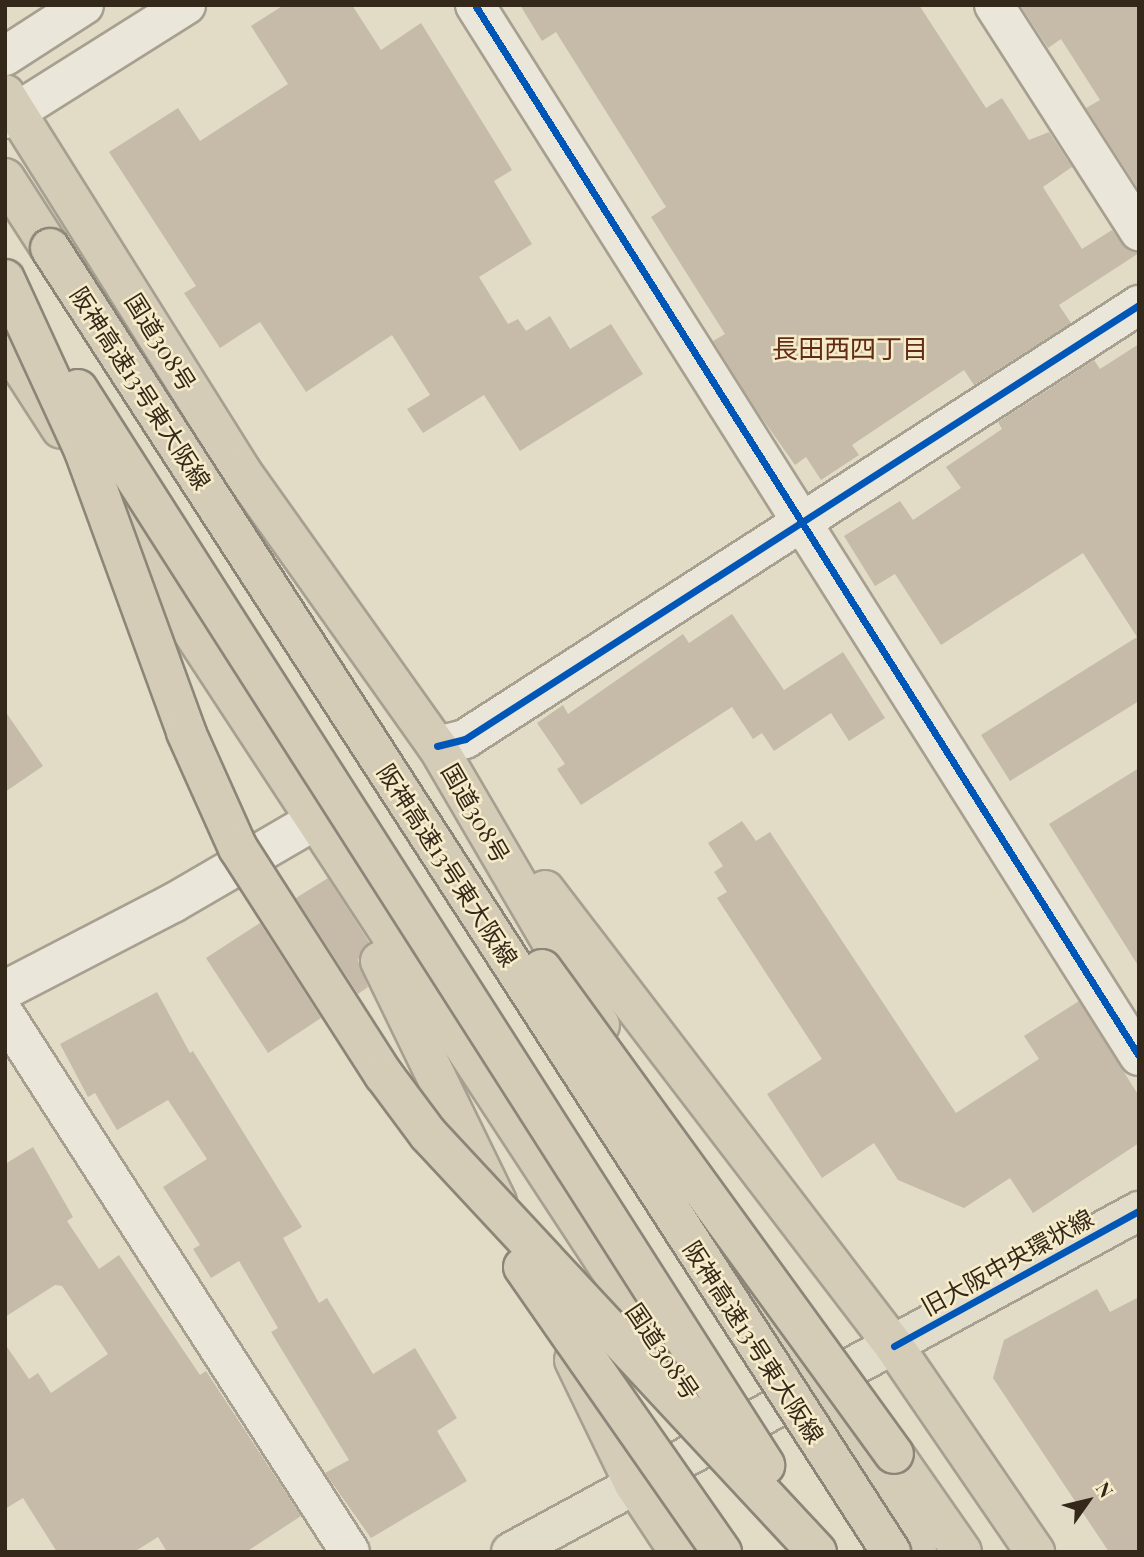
<!DOCTYPE html>
<html>
<head>
<meta charset="utf-8">
<style>
	body { margin:0 }
	#map { position:relative; width:1144px; height:1557px; overflow:hidden; background:#e2dcc7; font-family:"Playfair Display","Noto Sans JP",serif }
	div>[style] { position:absolute }
	[style*='--x'] { left:calc(var(--x)*1px); top:calc(var(--y)*1px); width:calc(var(--w)*1px); rotate:calc(var(--a)*1deg) }
	.building>* { inset:0; background:#c6baa8 }
	.roads { filter:drop-shadow(2px 0 #a7a091) drop-shadow(-2px 0 #a7a091) drop-shadow(0 2px #a7a091) drop-shadow(0 -2px #a7a091) }
	.minor>* { height:38px; margin:-19px; padding:0 19px; transform-origin:19px; border-radius:19px; background:#eae6d9 }
	.major>* { height:38px; margin:-19px; padding:0 19px; transform-origin:19px; border-radius:19px; background:#e2dcca }
	.highway>* { height:38px; margin:-19px; padding:0 19px; transform-origin:19px; border-radius:19px; background:#d5ccb8 }
	.bridges { filter:drop-shadow(2px 0 #8c8678) drop-shadow(-2px 0 #8c8678) drop-shadow(0 2px #8c8678) drop-shadow(0 -2px #8c8678) }
	.highway-bridge>* { height:38px; margin:-19px; padding:0 19px; transform-origin:19px; border-radius:19px; background:#d5ccb8 }
	.cycleway>* { height:7px; margin:-3.5px; padding:0 3.5px; transform-origin:3.5px; border-radius:3.5px; background:#0057b8 }
	span { translate:-50% -50%; white-space:nowrap; text-align:center; line-height:1.15; -webkit-text-stroke:5px #f6ecca; paint-order:stroke }
	.street-label { font-size:24px; color:#34281a }
	.neighbourhood-label { font-size:26px; color:#622c19 }
	.frame { position:absolute; inset:0; border:7px solid #34281a; pointer-events:none }
	.north { position:absolute; left:1053px; top:1466px; width:70px; height:70px; -webkit-text-stroke:5px #f6ecca; paint-order:stroke; rotate:56deg; font-size:19px; font-weight:700; line-height:28px; text-align:center; color:#34281a }
	.north::after { content:''; display:block; margin:auto; width:24px; height:32px; background:#34281a; clip-path:polygon(50% 0,100% 100%,50% 72%,0 100%) }
</style>
</head>
<body>
<div id="map">
	<div class="building">
		<div style="clip-path:polygon(284px 5px,352px 5px,381px 50px,421px 23px,512px 170px,494px 181px,532px 244px,479px 277px,508px 324px,518px 319px,526px 331px,550px 316px,570px 349px,611px 324px,643px 374px,520px 451px,484px 395px,423px 433px,407px 409px,430px 395px,392px 335px,306px 392px,260px 322px,220px 348px,184px 293px,196px 286px,109px 152px,178px 108px,200px 141px,288px 84px,251px 26px)"></div>
		<div style="clip-path:polygon(520px 5px,919px 5px,986px 108px,1002px 98px,1029px 140px,1049px 132px,1072px 167px,1043px 187px,1082px 249px,1112px 230px,1128px 250px,1139px 253px,1059px 305px,1071px 323px,974px 385px,964px 370px,852px 445px,859px 455px,821px 480px,806px 457px,795px 465px,759px 414px,713px 341px,725px 334px,651px 217px,666px 207px,556px 32px,542px 41px)"></div>
		<div style="clip-path:polygon(1020px 5px,1139px 5px,1139px 190px,1086px 108px,1100px 100px,1061px 39px,1048px 48px)"></div>
		<div style="clip-path:polygon(1139px 344px,1139px 701px,1010px 781px,981px 735px,1137px 637px,1083px 553px,941px 645px,895px 574px,875px 586px,844px 536px,900px 501px,913px 520px,961px 488px,946px 467px,1002px 429px,998px 422px,1094px 360px,1100px 369px)"></div>
		<div style="clip-path:polygon(732px 614px,784px 690px,843px 652px,885px 718px,849px 741px,831px 713px,774px 751px,762px 733px,753px 739px,732px 707px,581px 805px,557px 769px,565px 764px,537px 723px,563px 705px,568px 714px,683px 634px,689px 643px)"></div>
		<div style="clip-path:polygon(5px 711px,43px 766px,5px 792px)"></div>
		<div style="clip-path:polygon(1139px 768px,1139px 967px,1049px 824px)"></div>
		<div style="clip-path:polygon(742px 821px,756px 841px,770px 832px,956px 1113px,1039px 1059px,1024px 1036px,1079px 1001px,1139px 1096px,1139px 1143px,1033px 1213px,1010px 1178px,964px 1208px,898px 1180px,874px 1143px,822px 1178px,767px 1094px,822px 1059px,717px 898px,727px 892px,714px 872px,723px 866px,708px 843px)"></div>
		<div style="clip-path:polygon(328px 878px,369px 942px,358px 960px,368px 987px,358px 994px,296px 898px)"></div>
		<div style="clip-path:polygon(260px 923px,321px 1018px,268px 1053px,206px 958px)"></div>
		<div style="clip-path:polygon(157px 992px,190px 1053px,193px 1051px,302px 1227px,283px 1238px,319px 1303px,327px 1298px,373px 1374px,415px 1348px,457px 1418px,437px 1431px,467px 1481px,371px 1538px,325px 1473px,349px 1460px,271px 1332px,278px 1328px,239px 1261px,211px 1278px,193px 1249px,200px 1245px,163px 1187px,207px 1159px,168px 1100px,117px 1130px,95px 1093px,88px 1097px,60px 1044px)"></div>
		<div style="clip-path:polygon(33px 1147px,73px 1217px,67px 1221px,99px 1269px,119px 1255px,200px 1375px,206px 1371px,301px 1516px,246px 1552px,167px 1552px,158px 1537px,134px 1552px,57px 1552px,23px 1498px,5px 1509px,5px 1344px,29px 1379px,38px 1373px,51px 1393px,108px 1354px,62px 1286px,55px 1285px,5px 1317px,5px 1164px)"></div>
		<div style="clip-path:polygon(1097px 1289px,1110px 1312px,1139px 1297px,1139px 1552px,1109px 1552px,993px 1378px,1004px 1340px)"></div>
	</div>
	<div class="roads">
		<div class="minor">
			<div style="--x:475;--y:5;--w:1243;--a:57.72"></div>
			<div style="--x:994;--y:5;--w:269;--a:57.3"></div>
			<div style="--x:5;--y:56;--w:94;--a:-32.8"></div>
			<div style="--x:5;--y:119;--w:214;--a:-32.2"></div>
			<div style="--x:437;--y:746;--w:29;--a:-14"></div>
			<div style="--x:465;--y:739;--w:802;--a:-32.78"></div>
			<div style="--x:5;--y:990;--w:189;--a:-27.4"></div>
			<div style="--x:173;--y:903;--w:161;--a:-30.2"></div>
			<div style="--x:5;--y:1015;--w:638;--a:57.28"></div>
		</div>
		<div class="major">
			<div style="--x:511;--y:1552;--w:715;--a:-28.5"></div>
		</div>
		<div class="highway">
			<div style="--x:5;--y:94;--w:446;--a:57.9"></div>
			<div style="--x:242;--y:472;--w:336;--a:54.6"></div>
			<div style="--x:437;--y:746;--w:323;--a:59.7"></div>
			<div style="--x:5;--y:178;--w:83;--a:57.3"></div>
			<div style="--x:5;--y:342;--w:103;--a:57.2"></div>
			<div style="--x:114;--y:512;--w:1084;--a:56.78"></div>
			<div style="--x:545;--y:890;--w:574;--a:52.57"></div>
			<div style="--x:894;--y:1346;--w:250;--a:55.6"></div>
			<div style="--x:380;--y:961;--w:268;--a:64.1"></div>
			<div style="--x:743;--y:1271;--w:331;--a:58.2"></div>
			<div style="--x:574;--y:1360;--w:138;--a:64.2"></div>
			<div style="--x:634;--y:1484;--w:82;--a:56.5"></div>
			<div style="--x:894;--y:1454;--w:119;--a:55.2"></div>
		</div>
	</div>
	<div class="bridges">
		<div class="highway-bridge">
			<div style="--x:50;--y:248;--w:1552;--a:57.18"></div>
			<div style="--x:5;--y:279;--w:189;--a:65.3"></div>
			<div style="--x:84;--y:451;--w:299;--a:70"></div>
			<div style="--x:186;--y:732;--w:127;--a:65.9"></div>
			<div style="--x:238;--y:848;--w:270;--a:57.3"></div>
			<div style="--x:384;--y:1075;--w:74;--a:53.3"></div>
			<div style="--x:428;--y:1134;--w:571;--a:47.06"></div>
			<div style="--x:78;--y:389;--w:1277;--a:57.44"></div>
			<div style="--x:542;--y:969;--w:599;--a:54.03"></div>
			<div style="--x:523;--y:1267;--w:348;--a:55.1"></div>
		</div>
	</div>
	<div class="cycleway">
		<div style="--x:475;--y:5;--w:1243;--a:57.72"></div>
		<div style="--x:437;--y:746;--w:29;--a:-14"></div>
		<div style="--x:465;--y:739;--w:802;--a:-32.78"></div>
		<div style="--x:894;--y:1346;--w:280;--a:-28.9"></div>
	</div>
	<div class="street-label">
		<span style="left:161px;top:342px;rotate:58deg">国道308号</span>
		<span style="left:141px;top:388px;rotate:57deg">阪神高速13号東大阪線</span>
		<span style="left:476px;top:813px;rotate:60deg">国道308号</span>
		<span style="left:448px;top:865px;rotate:57deg">阪神高速13号東大阪線</span>
		<span style="left:1007px;top:1262px;rotate:-29deg">旧大阪中央環状線</span>
		<span style="left:754px;top:1342px;rotate:57deg">阪神高速13号東大阪線</span>
		<span style="left:663px;top:1351px;rotate:56deg">国道308号</span>
	</div>
	<div class="neighbourhood-label">
		<span style="left:850px;top:348px">長田西四丁目</span>
	</div>
	<div class="frame"></div>
	<div class="north">N</div>
</div>
</body>
</html>
